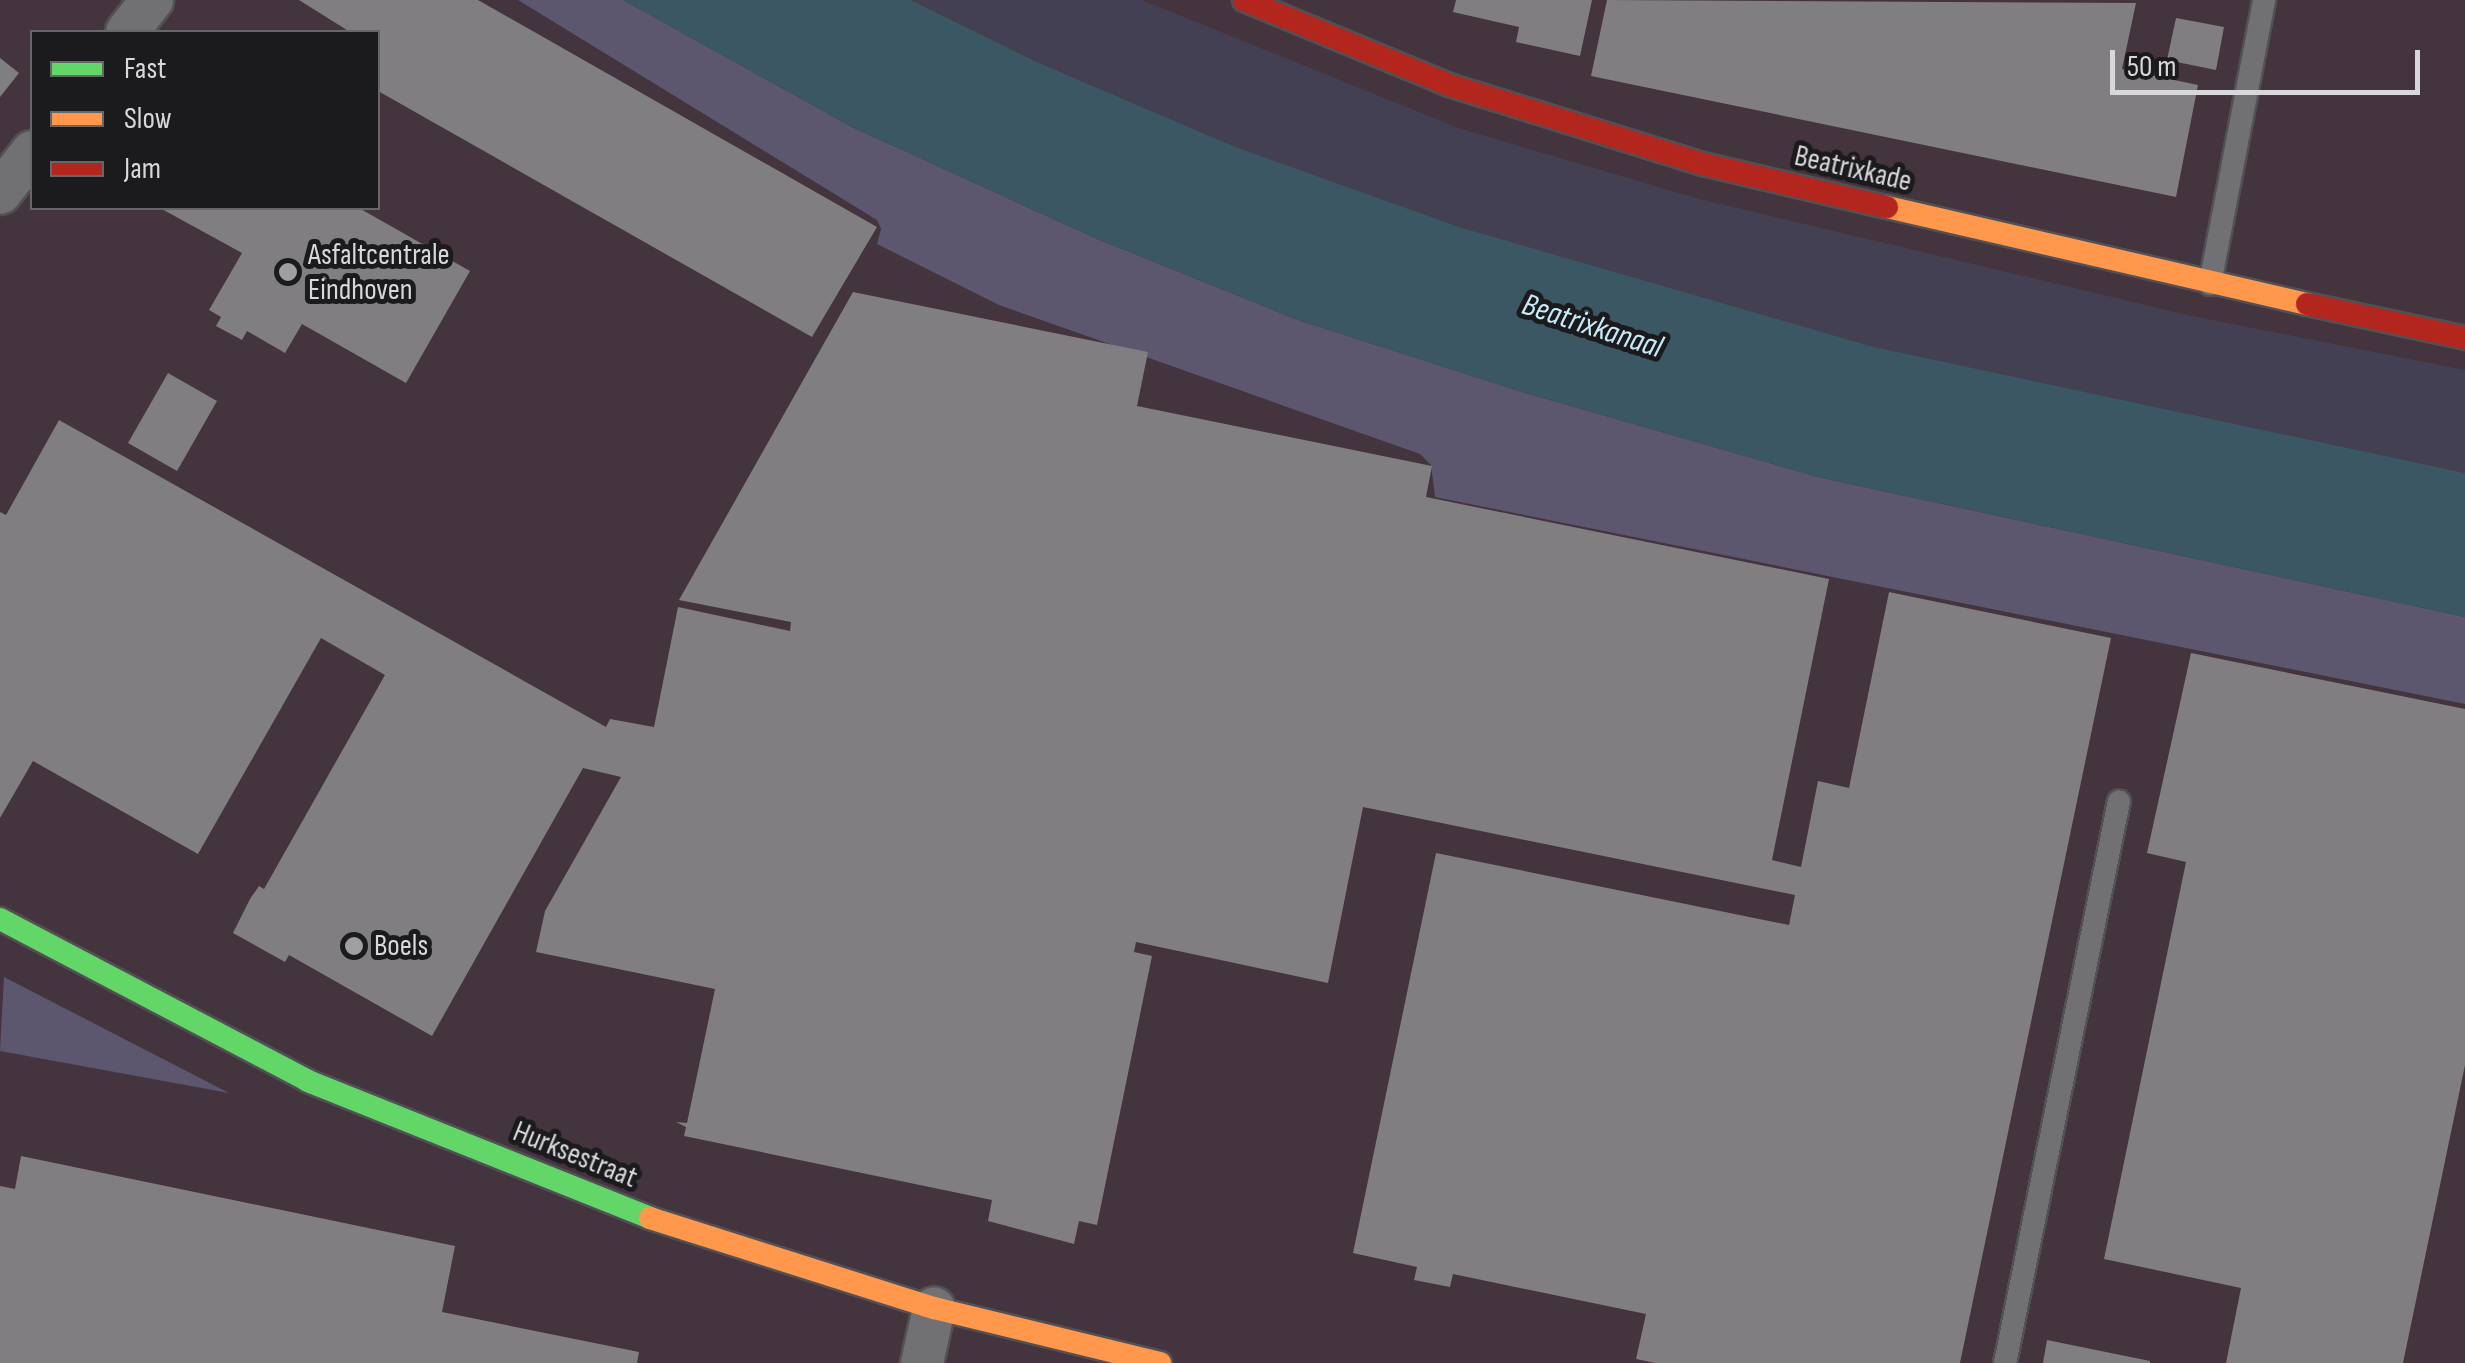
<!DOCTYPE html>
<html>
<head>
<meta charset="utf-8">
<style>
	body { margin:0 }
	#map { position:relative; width:2465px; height:1363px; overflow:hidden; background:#343338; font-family:"Sofia Sans Condensed",sans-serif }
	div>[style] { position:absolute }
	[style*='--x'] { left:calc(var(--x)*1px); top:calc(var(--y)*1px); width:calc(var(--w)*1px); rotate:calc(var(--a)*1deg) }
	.industrial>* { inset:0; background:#44343d }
	.green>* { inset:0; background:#444054 }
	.forest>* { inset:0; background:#5c576e }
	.water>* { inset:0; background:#3a5763 }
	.building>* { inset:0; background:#807e80 }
	.roads { filter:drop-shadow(2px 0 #515055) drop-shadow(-2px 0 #515055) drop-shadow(0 2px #515055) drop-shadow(0 -2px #515055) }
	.lane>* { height:22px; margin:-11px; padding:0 11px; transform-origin:11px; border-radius:11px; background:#717174 }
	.street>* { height:42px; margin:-21px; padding:0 21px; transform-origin:21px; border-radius:21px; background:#717174 }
	.fast>* { height:22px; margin:-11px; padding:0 11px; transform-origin:11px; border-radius:11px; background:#63d668 }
	.slow>* { height:22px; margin:-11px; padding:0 11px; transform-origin:11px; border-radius:11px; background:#ff974d }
	.jam>* { height:22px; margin:-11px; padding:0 11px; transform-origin:11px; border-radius:11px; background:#b3261e }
	.dots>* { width:28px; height:28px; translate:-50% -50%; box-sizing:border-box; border:5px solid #1b1a1d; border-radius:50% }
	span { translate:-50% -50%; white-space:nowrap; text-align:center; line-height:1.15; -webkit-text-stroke:10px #1b1a1d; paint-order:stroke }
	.street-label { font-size:30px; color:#d8d7dc }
	.poi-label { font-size:30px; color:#d8d7dc }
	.left { translate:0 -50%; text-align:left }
	.water-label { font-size:32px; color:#c6eaf9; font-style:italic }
	.legend { position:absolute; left:30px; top:30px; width:350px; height:180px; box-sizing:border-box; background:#1b1a1d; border:2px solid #676669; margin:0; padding:12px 18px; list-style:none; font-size:30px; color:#d8d7dc }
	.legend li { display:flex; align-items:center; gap:20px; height:50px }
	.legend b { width:50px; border:2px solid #676669 }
	.scale { position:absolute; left:2110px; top:50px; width:310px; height:45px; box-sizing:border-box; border:5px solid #d8d7dc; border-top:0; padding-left:12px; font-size:30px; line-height:35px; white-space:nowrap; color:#d8d7dc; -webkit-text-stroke:8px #1b1a1d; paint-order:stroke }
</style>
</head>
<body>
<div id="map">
	<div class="industrial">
		<div style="clip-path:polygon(evenodd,0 0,2465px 0,2465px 1363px,0 1363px,0 0,32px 32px,378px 32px,378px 208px,32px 208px,32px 32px)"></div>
	</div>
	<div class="green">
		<div style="clip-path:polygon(911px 0,1142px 0,1458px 128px,1699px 199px,2192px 316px,2465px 370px,2465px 473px,1874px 347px,1459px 227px,1233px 146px,1039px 63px)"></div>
	</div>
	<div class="forest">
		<div style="clip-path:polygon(518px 0,623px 0,852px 127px,1095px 238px,1298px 320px,1519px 391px,1818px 477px,2465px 617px,2465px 704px,1435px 497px,1431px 465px,1420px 454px,999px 305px,877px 244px,881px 229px,877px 220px)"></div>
		<div style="clip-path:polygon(4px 977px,229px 1093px,0 1051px)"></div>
	</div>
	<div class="water">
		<div style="clip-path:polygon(623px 0,911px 0,1039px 63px,1233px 146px,1459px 227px,1874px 347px,2465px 473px,2465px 617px,1818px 477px,1519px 391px,1298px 320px,1095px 238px,852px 127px)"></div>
	</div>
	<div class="building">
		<div style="clip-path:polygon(299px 0,478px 0,877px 227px,812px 337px,378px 91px,378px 32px,350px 32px)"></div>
		<div style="clip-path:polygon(1456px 0,1592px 0,1580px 56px,1516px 42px,1519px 27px,1453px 12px)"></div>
		<div style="clip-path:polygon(1607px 0,2136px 3px,2122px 69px,2198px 85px,2176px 197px,1591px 76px)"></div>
		<div style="clip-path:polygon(2176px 18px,2224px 27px,2216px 70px,2167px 60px)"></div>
		<div style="clip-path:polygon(0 58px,19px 73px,0 97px)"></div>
		<div style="clip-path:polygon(160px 208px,359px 208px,470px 271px,406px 383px,302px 324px,285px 353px,247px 331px,242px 340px,216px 326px,221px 317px,209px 310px,242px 253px)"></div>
		<div style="clip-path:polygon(853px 292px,1148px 352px,1137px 406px,1432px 466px,1426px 497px,1829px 579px,1772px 860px,1801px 867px,1818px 781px,1849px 788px,1889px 592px,2111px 638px,1960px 1363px,1655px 1363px,1636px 1359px,1646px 1314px,1453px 1274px,1450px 1287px,1414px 1280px,1417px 1267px,1353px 1253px,1436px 853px,1789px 925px,1795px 895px,1363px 807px,1328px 983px,1136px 942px,1134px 952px,1152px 956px,1097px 1225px,1079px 1221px,1074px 1244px,988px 1221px,992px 1200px,684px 1136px,686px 1127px,676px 1122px,687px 1123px,715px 989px,536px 952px,545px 911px,621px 777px,583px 768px,432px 1036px,289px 955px,285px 962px,233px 933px,250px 899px,259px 886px,264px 889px,385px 675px,321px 638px,198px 854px,33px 761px,0 818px,0 512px,6px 515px,59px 420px,606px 727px,610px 719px,654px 727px,678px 607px,790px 631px,791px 622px,679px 600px)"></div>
		<div style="clip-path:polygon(168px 373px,217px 401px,177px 471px,128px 443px)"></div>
		<div style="clip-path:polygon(2191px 653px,2465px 709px,2465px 1065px,2403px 1363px,2226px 1363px,2241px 1288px,2104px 1259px,2186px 862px,2147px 853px)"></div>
		<div style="clip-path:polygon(21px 1156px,455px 1246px,442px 1312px,639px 1352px,637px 1363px,0 1363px,0 1186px,15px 1189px)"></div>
		<div style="clip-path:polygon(2047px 1340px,2150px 1361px,2150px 1363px,2043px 1363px)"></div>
	</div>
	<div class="roads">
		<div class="lane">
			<div style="--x:2210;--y:284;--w:289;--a:-79.2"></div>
			<div style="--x:2005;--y:1363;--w:573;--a:-78.53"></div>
		</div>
		<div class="street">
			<div style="--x:127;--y:32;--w:41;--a:-52"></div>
			<div style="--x:0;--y:193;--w:52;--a:-52"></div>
			<div style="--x:922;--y:1363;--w:56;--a:-77.7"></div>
		</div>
		<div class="fast">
			<div style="--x:0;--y:919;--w:348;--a:27.7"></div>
			<div style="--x:308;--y:1081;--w:368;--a:21.8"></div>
		</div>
		<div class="slow">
			<div style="--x:1887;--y:207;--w:431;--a:13"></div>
			<div style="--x:650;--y:1218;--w:298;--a:17.6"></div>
			<div style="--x:934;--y:1308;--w:233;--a:13.7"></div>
		</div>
		<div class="jam">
			<div style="--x:1244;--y:0;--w:222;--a:22.5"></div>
			<div style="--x:1449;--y:85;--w:266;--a:17.3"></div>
			<div style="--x:1703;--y:164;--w:189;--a:13.2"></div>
			<div style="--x:2307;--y:304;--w:162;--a:12.1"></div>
		</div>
	</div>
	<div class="dots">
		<div style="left:288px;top:272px;background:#9f9ea3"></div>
		<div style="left:354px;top:946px;background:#9f9ea3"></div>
	</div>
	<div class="street-label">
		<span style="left:1853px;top:169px;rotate:13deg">Beatrixkade</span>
		<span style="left:575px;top:1155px;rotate:22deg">Hurksestraat</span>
	</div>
	<div class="poi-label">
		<span class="left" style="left:308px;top:272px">Asfaltcentrale<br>Eindhoven</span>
		<span class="left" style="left:374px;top:946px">Boels</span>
	</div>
	<div class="water-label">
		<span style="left:1592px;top:327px;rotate:18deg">Beatrixkanaal</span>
	</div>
	<ul class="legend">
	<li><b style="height:12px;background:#63d668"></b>Fast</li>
	<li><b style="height:12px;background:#ff974d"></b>Slow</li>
	<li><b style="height:12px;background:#b3261e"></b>Jam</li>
	</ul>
	<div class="scale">50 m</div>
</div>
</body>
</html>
